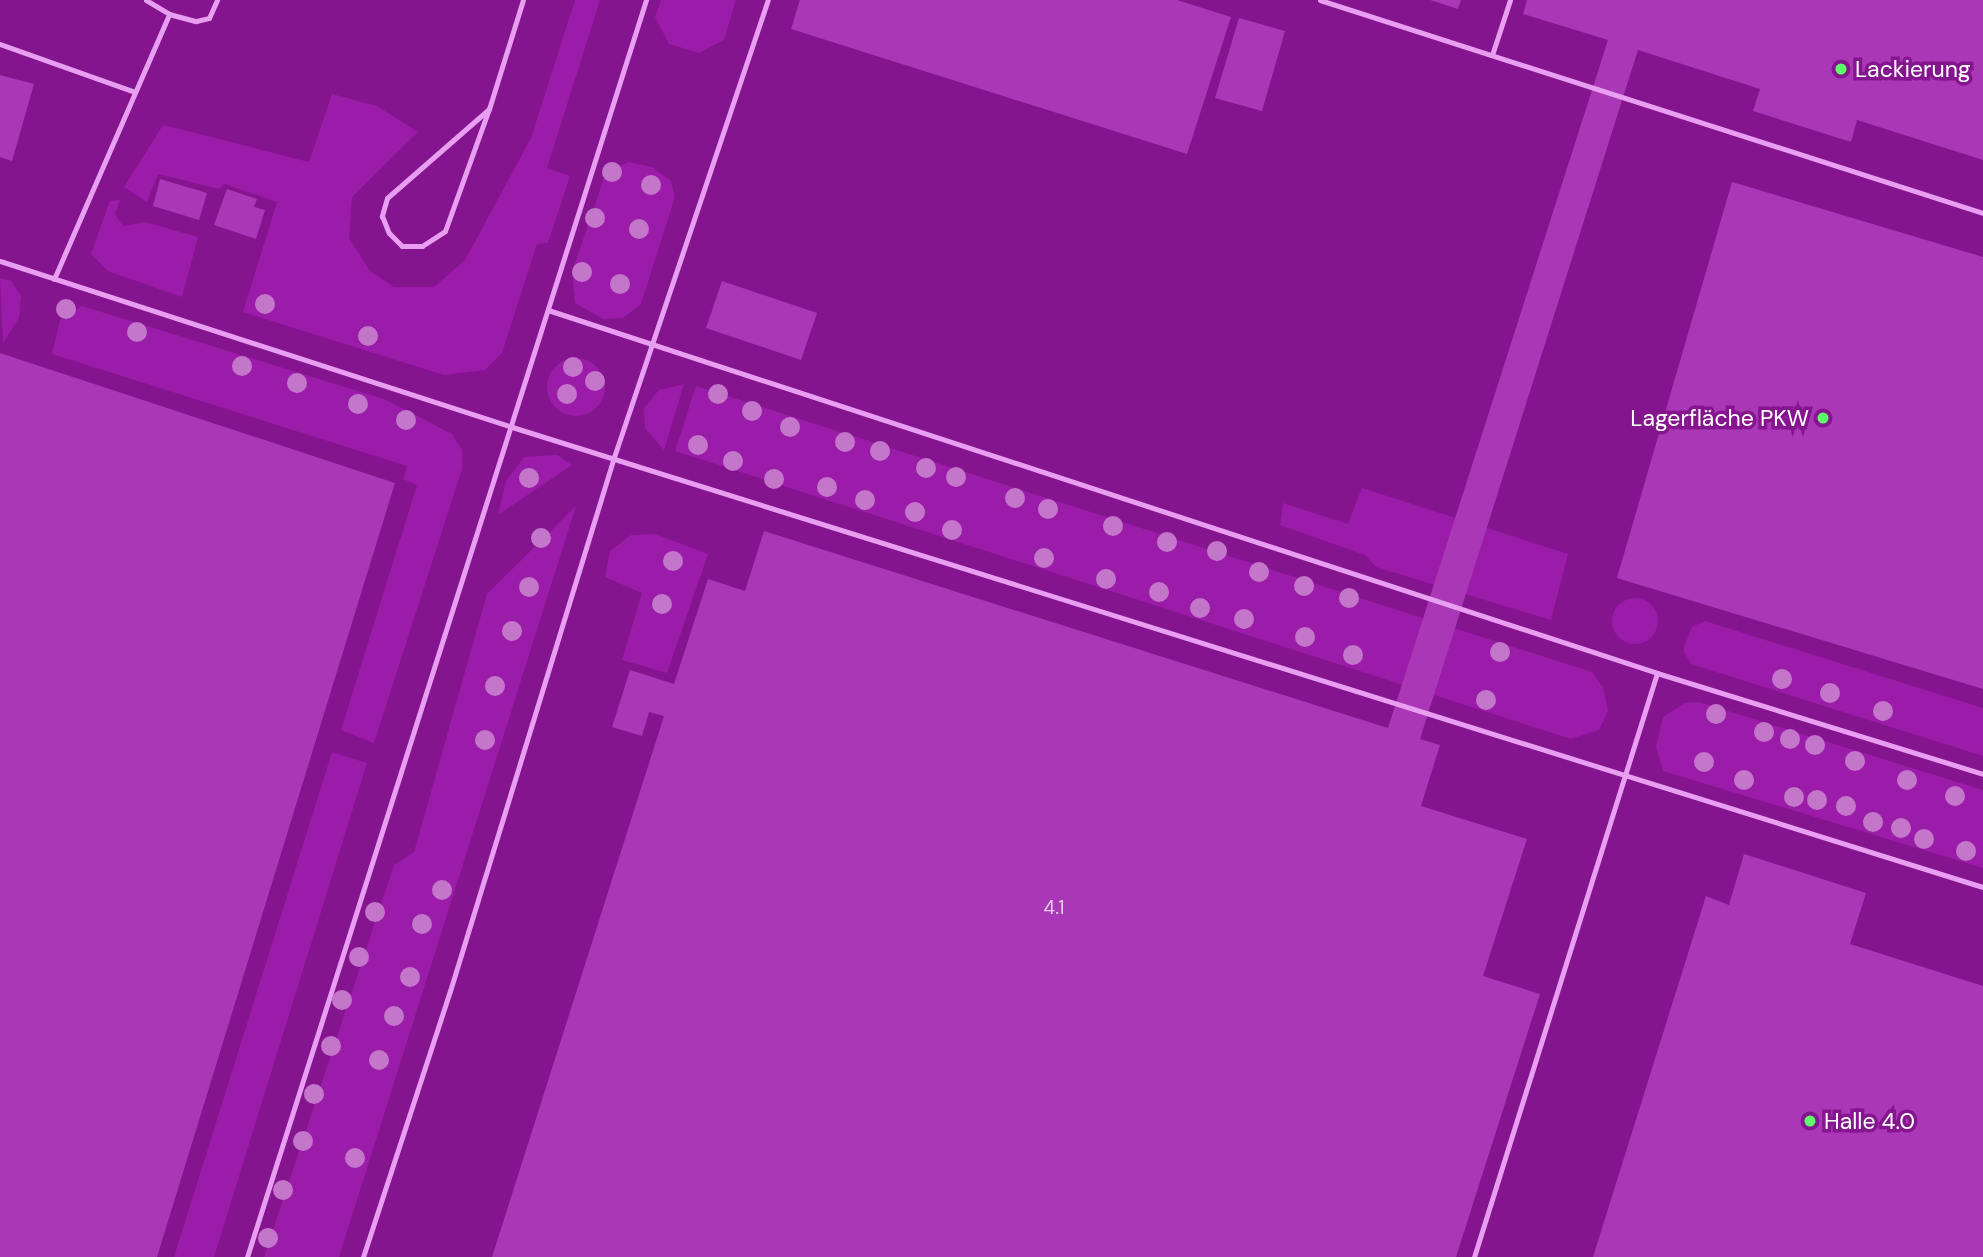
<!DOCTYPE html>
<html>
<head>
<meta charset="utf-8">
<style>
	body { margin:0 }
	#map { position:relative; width:1983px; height:1257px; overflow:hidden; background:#85148f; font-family:"DM Sans",sans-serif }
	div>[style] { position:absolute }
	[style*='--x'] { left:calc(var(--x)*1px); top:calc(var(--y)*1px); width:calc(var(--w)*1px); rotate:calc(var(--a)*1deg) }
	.green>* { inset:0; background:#9b1ca9 }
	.round { border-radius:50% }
	.building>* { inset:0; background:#aa37b6 }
	.lane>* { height:5px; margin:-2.5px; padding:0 2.5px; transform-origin:2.5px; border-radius:2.5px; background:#e99ff1 }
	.trees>* { width:20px; height:20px; margin:-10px; border-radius:50%; background:#c476cb }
	.dots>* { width:19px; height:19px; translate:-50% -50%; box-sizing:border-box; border:4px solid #85148f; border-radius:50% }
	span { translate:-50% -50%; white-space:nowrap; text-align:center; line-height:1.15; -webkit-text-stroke:7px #85148f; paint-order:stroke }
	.number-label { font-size:19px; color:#eacded }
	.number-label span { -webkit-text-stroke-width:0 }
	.poi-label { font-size:23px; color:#fff }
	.left { translate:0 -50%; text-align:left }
	.right { translate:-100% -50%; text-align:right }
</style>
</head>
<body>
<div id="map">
	<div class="green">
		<div style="clip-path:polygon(575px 0,600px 0,547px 168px,570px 176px,548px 243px,537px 244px,502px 353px,485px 370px,444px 375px,243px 312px,277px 202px,225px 184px,219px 189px,158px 174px,147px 202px,124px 187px,163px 125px,309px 162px,332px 94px,377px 106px,418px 132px,352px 197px,349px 238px,370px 271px,394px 287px,434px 287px,465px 260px,531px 138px)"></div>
		<div style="clip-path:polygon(661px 0,736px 0,724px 40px,699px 53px,669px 44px,655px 17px)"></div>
		<div style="clip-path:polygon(628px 162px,652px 167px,671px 181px,675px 197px,641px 304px,623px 318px,603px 319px,575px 303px,572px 272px,606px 172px)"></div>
		<div style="clip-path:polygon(120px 200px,115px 214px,123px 226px,145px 222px,198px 237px,182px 297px,108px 271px,91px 254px,110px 201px)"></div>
		<div style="clip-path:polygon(0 278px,11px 281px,21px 296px,19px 318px,3px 343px)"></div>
		<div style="clip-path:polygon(82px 306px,384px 399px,452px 434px,462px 450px,462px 469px,374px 743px,341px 730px,417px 485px,403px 479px,407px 466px,52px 354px,60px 320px)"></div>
		<div class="round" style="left:547px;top:358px;width:58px;height:58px"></div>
		<div style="clip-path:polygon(684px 384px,664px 450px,645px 428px,644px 408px,659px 390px)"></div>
		<div style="clip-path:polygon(696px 386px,1592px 672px,1603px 687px,1608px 711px,1599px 730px,1571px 739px,675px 451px)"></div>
		<div style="clip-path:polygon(557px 455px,572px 465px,498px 515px,506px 481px,524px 457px)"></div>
		<div style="clip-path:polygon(1362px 488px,1568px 554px,1551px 620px,1376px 567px,1365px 555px,1280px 525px,1283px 503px,1348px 524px)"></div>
		<div style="clip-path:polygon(576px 506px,339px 1257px,264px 1257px,394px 865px,414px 852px,487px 594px)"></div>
		<div style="clip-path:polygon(655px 534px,708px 554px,667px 673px,622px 660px,642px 593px,605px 577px,610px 551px,631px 535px)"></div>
		<div class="round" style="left:1612px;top:598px;width:46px;height:46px"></div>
		<div style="clip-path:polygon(1705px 621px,1983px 708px,1983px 756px,1691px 664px,1683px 650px,1692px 627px)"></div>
		<div style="clip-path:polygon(1699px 702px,1983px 790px,1983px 868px,1663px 771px,1656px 747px,1663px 717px,1685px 703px)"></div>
		<div style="clip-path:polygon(332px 752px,367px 763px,214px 1257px,174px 1257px)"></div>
	</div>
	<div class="building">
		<div style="clip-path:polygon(800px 0,1177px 0,1231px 17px,1187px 154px,791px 29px)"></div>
		<div style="clip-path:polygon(1430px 0,1461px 0,1458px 9px)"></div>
		<div style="clip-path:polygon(1527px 0,1983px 0,1983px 160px,1857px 120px,1851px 142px,1753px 111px,1760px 89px,1638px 50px,1420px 739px,1440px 745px,1421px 806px,1527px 839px,1483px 976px,1540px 994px,1456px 1257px,492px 1257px,664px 716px,649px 712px,642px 736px,612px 727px,630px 670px,674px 684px,708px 579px,745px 591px,764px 531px,1388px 728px,1608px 40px,1523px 14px)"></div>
		<div style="clip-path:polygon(1239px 18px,1285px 31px,1262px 111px,1215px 98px)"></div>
		<div style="clip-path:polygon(0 75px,34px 84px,12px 161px,0 157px)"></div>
		<div style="clip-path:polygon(160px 179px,207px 193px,199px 220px,153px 206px)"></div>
		<div style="clip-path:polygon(1732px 182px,1983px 257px,1983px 689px,1617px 578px)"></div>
		<div style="clip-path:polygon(227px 189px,257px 199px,254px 207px,265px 210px,256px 239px,214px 225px)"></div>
		<div style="clip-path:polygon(722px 281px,817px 313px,801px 360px,706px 328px)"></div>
		<div style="clip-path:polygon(0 353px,395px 483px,157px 1257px,0 1257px)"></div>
		<div style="clip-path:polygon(1744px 854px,1866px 893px,1850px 944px,1983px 986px,1983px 1257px,1593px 1257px,1706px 896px,1729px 905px)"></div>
	</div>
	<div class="lane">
		<div style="--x:146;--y:0;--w:27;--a:31"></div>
		<div style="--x:169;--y:14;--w:28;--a:15"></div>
		<div style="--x:196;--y:21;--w:13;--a:-13"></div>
		<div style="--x:209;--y:18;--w:20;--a:-66"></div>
		<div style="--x:1320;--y:0;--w:696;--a:17.81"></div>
		<div style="--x:0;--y:44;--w:143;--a:19.6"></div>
		<div style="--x:1492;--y:55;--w:58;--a:-71.9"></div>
		<div style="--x:489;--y:109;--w:135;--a:138.9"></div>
		<div style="--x:387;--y:198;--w:19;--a:106"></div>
		<div style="--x:382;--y:216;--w:18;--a:68"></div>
		<div style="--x:389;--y:233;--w:18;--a:45"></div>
		<div style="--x:402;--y:246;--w:20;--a:0"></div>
		<div style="--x:422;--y:246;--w:27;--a:-33"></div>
		<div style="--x:445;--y:231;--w:130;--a:-70.2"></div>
		<div style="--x:489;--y:109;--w:114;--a:-72.7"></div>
		<div style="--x:0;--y:261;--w:538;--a:17.96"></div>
		<div style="--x:512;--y:427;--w:1541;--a:17.37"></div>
		<div style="--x:54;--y:279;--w:289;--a:-66.5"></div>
		<div style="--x:548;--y:310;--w:1167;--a:18.12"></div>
		<div style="--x:1657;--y:673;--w:341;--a:17.2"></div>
		<div style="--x:247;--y:1257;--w:1319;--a:-72.39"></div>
		<div style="--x:363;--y:1257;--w:280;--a:-71.9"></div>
		<div style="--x:450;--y:991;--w:559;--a:-72.93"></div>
		<div style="--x:614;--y:457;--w:482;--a:-71.4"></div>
		<div style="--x:1474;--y:1257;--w:612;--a:-72.6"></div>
	</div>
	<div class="trees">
		<div style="left:612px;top:172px"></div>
		<div style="left:651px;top:185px"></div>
		<div style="left:595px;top:218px"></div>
		<div style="left:639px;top:229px"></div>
		<div style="left:582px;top:272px"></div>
		<div style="left:620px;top:284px"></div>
		<div style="left:265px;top:304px"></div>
		<div style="left:66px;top:309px"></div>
		<div style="left:137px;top:332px"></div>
		<div style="left:368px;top:336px"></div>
		<div style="left:242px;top:366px"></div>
		<div style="left:573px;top:367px"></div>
		<div style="left:595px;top:381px"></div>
		<div style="left:297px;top:383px"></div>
		<div style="left:567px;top:394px"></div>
		<div style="left:718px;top:394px"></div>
		<div style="left:358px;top:404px"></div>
		<div style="left:752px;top:411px"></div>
		<div style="left:406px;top:420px"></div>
		<div style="left:790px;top:427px"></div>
		<div style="left:845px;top:442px"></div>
		<div style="left:698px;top:445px"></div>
		<div style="left:880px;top:451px"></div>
		<div style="left:733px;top:461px"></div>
		<div style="left:926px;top:468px"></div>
		<div style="left:956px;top:477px"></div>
		<div style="left:529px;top:478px"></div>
		<div style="left:774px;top:479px"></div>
		<div style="left:827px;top:487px"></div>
		<div style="left:1015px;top:498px"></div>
		<div style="left:865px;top:500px"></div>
		<div style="left:1048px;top:509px"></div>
		<div style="left:915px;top:512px"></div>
		<div style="left:1113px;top:526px"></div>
		<div style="left:952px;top:530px"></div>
		<div style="left:541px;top:538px"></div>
		<div style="left:1167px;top:542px"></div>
		<div style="left:1217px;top:551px"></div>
		<div style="left:1044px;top:558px"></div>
		<div style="left:673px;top:561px"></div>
		<div style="left:1259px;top:572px"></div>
		<div style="left:1106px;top:579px"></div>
		<div style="left:1304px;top:586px"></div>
		<div style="left:529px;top:587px"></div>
		<div style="left:1159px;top:592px"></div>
		<div style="left:1349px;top:598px"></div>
		<div style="left:662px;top:604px"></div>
		<div style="left:1200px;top:608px"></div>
		<div style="left:1244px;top:619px"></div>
		<div style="left:512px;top:631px"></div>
		<div style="left:1305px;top:637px"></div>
		<div style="left:1500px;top:652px"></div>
		<div style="left:1353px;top:655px"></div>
		<div style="left:1782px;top:679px"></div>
		<div style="left:495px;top:686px"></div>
		<div style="left:1830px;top:693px"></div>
		<div style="left:1486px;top:700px"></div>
		<div style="left:1883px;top:711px"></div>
		<div style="left:1716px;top:714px"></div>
		<div style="left:1764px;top:732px"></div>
		<div style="left:1790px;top:739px"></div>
		<div style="left:485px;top:740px"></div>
		<div style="left:1815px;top:745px"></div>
		<div style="left:1855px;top:761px"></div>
		<div style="left:1704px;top:762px"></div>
		<div style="left:1744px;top:780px"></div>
		<div style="left:1907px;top:780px"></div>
		<div style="left:1955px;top:796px"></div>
		<div style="left:1794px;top:797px"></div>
		<div style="left:1817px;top:800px"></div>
		<div style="left:1846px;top:806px"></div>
		<div style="left:1873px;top:822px"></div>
		<div style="left:1901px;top:828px"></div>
		<div style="left:1924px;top:839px"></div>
		<div style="left:1966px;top:851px"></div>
		<div style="left:442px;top:890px"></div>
		<div style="left:375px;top:912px"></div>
		<div style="left:422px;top:924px"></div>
		<div style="left:359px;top:957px"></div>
		<div style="left:410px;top:977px"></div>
		<div style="left:342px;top:1000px"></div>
		<div style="left:394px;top:1016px"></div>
		<div style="left:331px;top:1046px"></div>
		<div style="left:379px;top:1060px"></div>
		<div style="left:314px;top:1094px"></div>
		<div style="left:303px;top:1141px"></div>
		<div style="left:355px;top:1158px"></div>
		<div style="left:283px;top:1190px"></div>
		<div style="left:268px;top:1238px"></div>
	</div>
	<div class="dots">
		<div style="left:1841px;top:69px;background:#5fff69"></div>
		<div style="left:1823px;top:418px;background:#5fff69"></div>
		<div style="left:1810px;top:1121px;background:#5fff69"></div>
	</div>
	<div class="number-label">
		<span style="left:1054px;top:908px">4.1</span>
	</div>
	<div class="poi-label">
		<span class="left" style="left:1855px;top:69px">Lackierung</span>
		<span class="right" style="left:1809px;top:418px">Lagerfläche PKW</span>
		<span class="left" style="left:1824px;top:1121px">Halle 4.0</span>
	</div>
</div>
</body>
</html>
